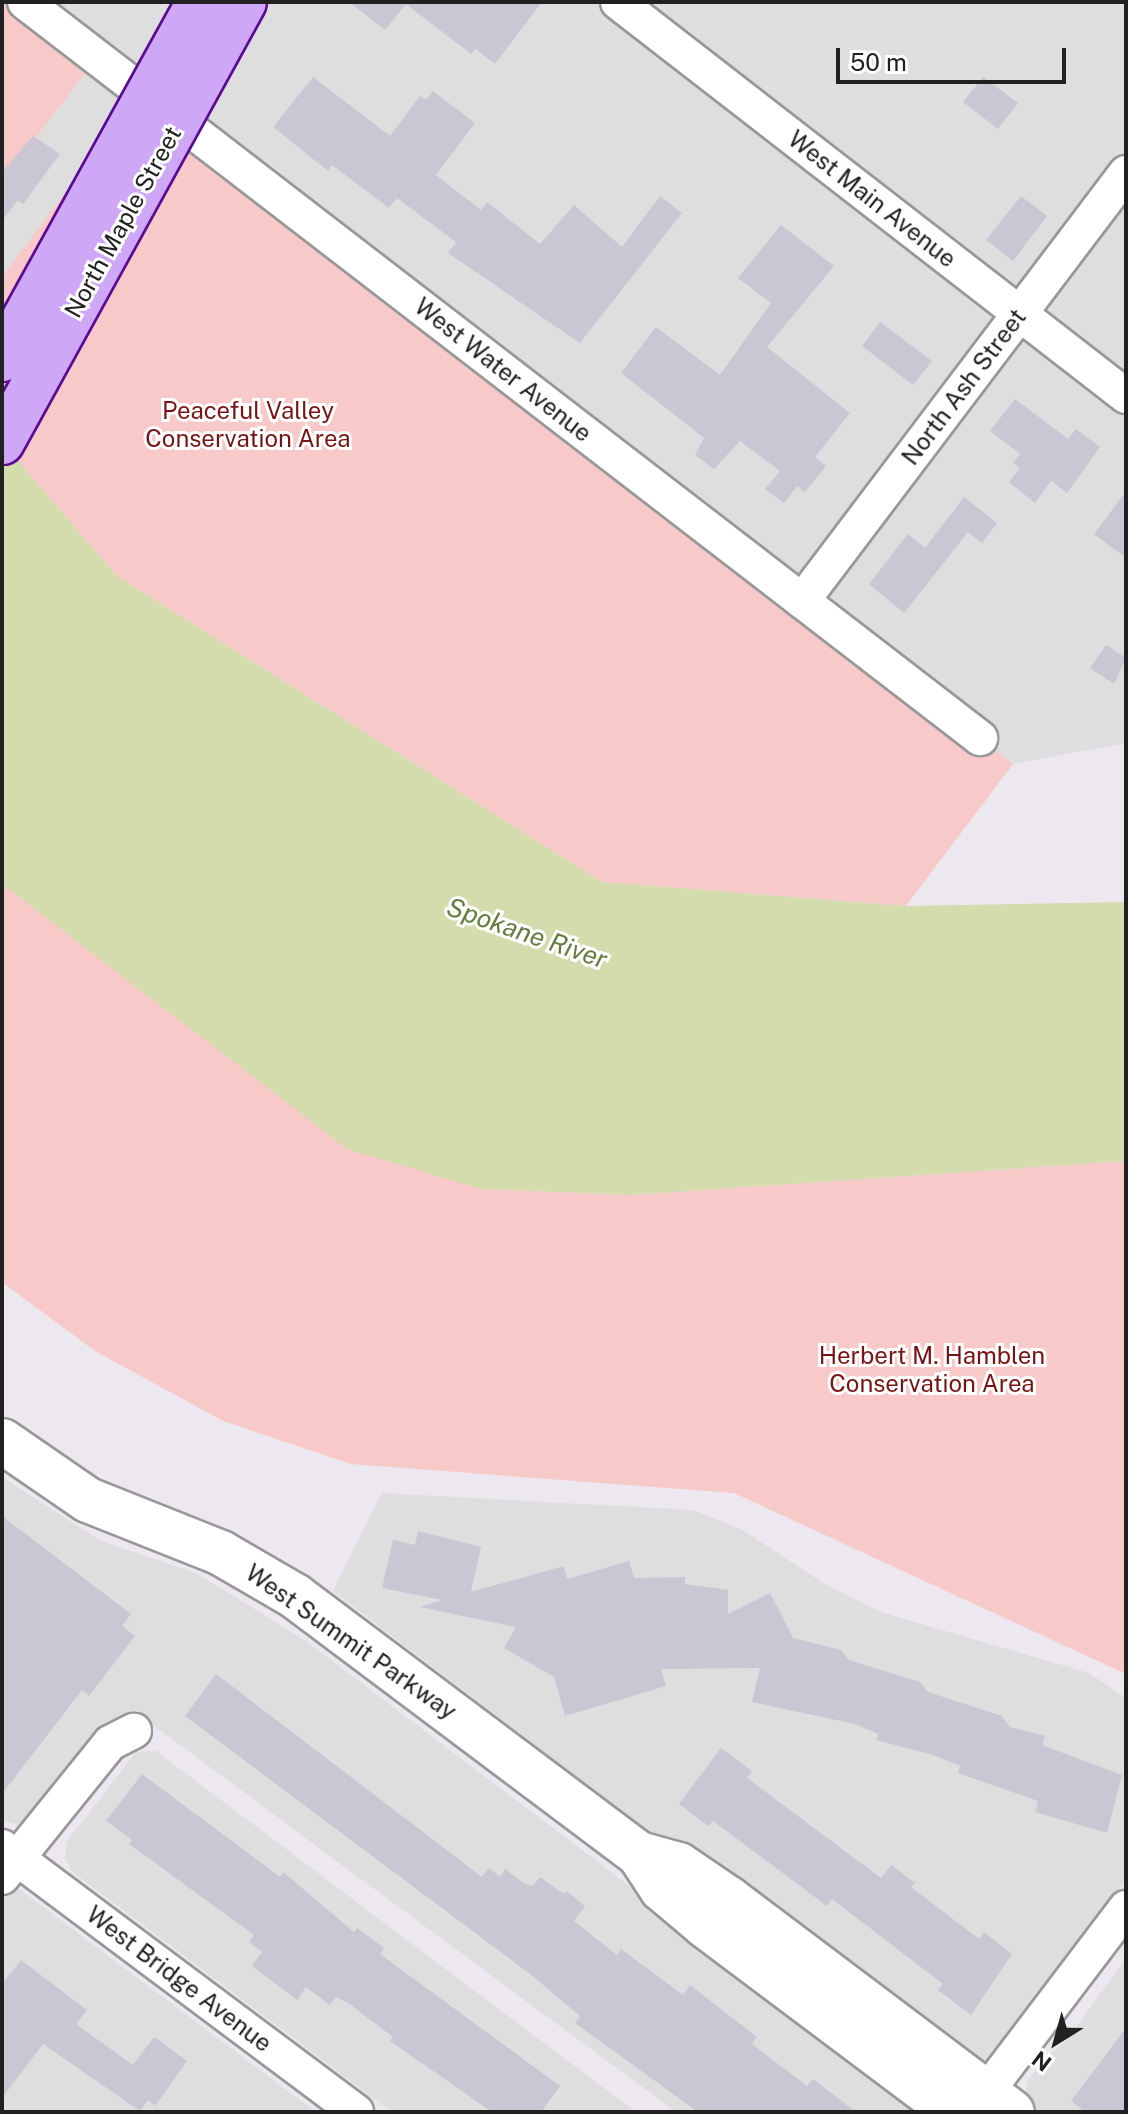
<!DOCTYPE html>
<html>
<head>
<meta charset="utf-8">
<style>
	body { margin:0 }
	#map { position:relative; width:1128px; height:2114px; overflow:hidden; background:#ede8f0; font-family:"Public Sans",sans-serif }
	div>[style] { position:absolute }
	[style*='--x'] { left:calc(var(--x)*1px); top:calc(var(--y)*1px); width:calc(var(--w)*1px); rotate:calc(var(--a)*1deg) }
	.residential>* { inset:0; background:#dededf }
	.park>* { inset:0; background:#f7c9c9 }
	.water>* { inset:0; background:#d4dbac }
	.building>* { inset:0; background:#cbc6d3 }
	.roads { filter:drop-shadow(2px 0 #989898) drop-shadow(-2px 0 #989898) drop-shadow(0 2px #989898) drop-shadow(0 -2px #989898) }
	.minor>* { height:34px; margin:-17px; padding:0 17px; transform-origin:17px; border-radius:17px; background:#fff }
	.tertiary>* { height:44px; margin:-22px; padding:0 22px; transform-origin:22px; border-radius:22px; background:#fff }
	.bridges { filter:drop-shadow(2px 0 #5b0a94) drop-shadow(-2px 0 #5b0a94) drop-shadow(0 2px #5b0a94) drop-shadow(0 -2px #5b0a94) }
	.primary-bridge>* { height:44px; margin:-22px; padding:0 22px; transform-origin:22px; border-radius:22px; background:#cea7f6 }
	span { translate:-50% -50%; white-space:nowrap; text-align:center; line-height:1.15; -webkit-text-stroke:6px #fff; paint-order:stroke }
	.street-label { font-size:24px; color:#212121 }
	.park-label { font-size:24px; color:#7a1313 }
	.water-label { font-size:26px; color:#637d3e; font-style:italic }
	.frame { position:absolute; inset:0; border:4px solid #212121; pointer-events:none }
	.north { position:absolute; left:1016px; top:2002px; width:80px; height:80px; -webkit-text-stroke:6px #fff; paint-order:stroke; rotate:217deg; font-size:22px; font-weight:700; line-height:32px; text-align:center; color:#212121 }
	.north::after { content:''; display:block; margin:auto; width:28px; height:36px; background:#212121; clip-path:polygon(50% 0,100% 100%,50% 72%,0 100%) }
	.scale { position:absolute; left:836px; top:48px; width:230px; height:36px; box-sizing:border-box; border:4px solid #212121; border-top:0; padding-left:10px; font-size:24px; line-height:28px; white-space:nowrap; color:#212121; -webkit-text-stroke:6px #fff; paint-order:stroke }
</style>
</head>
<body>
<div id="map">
	<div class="residential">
		<div style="clip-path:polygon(25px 2px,1126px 2px,1126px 743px,1013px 764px,122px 116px,2px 277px,2px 181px)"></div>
		<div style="clip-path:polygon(2px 1477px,101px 1541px,196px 1573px,306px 1641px,928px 2112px,676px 2112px,146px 1720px,25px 1826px,7px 1822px,2px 1819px)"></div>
		<div style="clip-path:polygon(382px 1493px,693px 1510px,741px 1529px,825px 1584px,881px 1612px,1089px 1673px,1126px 1698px,1126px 1880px,987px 2064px,975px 2065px,654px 1836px,333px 1591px)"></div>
		<div style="clip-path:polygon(156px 1751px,636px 2112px,392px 2112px,71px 1871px,65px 1857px,67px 1841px,136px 1752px)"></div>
		<div style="clip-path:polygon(2px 1876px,316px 2112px,2px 2112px)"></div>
		<div style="clip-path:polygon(1126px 1959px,1126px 2112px,1031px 2112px,1025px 2100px,1027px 2082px,1045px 2057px,1064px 2043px)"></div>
	</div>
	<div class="park">
		<div style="clip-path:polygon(2px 2px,25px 2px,97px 58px,2px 181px)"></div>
		<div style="clip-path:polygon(141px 91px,1013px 764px,906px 906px,602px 882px,117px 576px,2px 442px,2px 277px)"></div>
		<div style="clip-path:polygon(2px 884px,145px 992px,481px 1189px,630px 1195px,1126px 1161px,1126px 1674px,734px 1493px,351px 1464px,223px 1421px,95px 1351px,2px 1282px)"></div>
	</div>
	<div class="water">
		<div style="clip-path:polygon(2px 442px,117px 576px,602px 882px,906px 906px,1126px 902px,1126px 1161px,630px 1195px,481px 1189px,347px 1149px,2px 884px)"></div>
	</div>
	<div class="building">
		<div style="clip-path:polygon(349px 2px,542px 2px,495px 64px,475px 49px,471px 54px,406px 4px,385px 30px)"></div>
		<div style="clip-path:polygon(313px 77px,390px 136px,420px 96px,426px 100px,433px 91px,475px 123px,436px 175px,481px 210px,487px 202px,540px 244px,574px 205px,622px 247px,660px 196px,682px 213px,580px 343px,448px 253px,456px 242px,397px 198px,389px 208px,332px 165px,328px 171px,273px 127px)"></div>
		<div style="clip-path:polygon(983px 77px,1018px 103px,998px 129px,963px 102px)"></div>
		<div style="clip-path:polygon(33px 136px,60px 154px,23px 204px,18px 200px,2px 221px,2px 172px)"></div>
		<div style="clip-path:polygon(1021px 196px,1047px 216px,1013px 261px,986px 240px)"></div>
		<div style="clip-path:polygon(781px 225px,834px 266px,767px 347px,850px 413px,815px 457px,826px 466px,805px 492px,797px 486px,784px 503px,765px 489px,780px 471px,740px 441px,714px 469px,695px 455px,704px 438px,621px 373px,656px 327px,720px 375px,771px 303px,738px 278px)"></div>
		<div style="clip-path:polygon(880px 322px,932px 361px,913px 385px,862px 346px)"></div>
		<div style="clip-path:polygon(1015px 399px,1068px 439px,1076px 429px,1100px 447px,1067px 493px,1051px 481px,1035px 503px,1009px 482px,1020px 468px,1013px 463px,1020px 454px,990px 431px)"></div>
		<div style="clip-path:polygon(1126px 491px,1126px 558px,1094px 534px)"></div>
		<div style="clip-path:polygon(964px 497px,997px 523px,982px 543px,968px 532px,904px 613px,869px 584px,908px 534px,925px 548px)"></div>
		<div style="clip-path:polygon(1106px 645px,1126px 658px,1114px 684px,1090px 668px)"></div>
		<div style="clip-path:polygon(2px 1516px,131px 1614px,122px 1626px,135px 1636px,89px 1696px,82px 1690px,2px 1794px)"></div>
		<div style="clip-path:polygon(418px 1531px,481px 1547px,471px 1592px,564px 1566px,567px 1579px,629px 1561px,634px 1578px,685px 1577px,685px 1584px,728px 1590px,728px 1614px,770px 1593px,793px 1638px,841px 1650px,849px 1660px,920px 1682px,928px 1692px,1002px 1716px,1010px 1727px,1045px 1736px,1042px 1745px,1122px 1775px,1107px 1833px,1035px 1812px,1038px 1801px,958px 1773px,960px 1766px,933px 1755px,876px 1740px,878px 1734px,855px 1724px,752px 1702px,760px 1668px,661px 1669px,666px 1686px,565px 1716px,554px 1677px,504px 1648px,516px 1627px,420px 1607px,442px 1600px,382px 1588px,393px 1540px,415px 1545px)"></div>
		<div style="clip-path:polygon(216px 1674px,482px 1877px,489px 1868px,500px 1877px,505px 1869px,525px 1884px,533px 1886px,540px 1877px,564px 1894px,566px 1891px,585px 1906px,574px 1921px,617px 1955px,621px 1949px,683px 1995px,690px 1985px,757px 2037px,752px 2044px,807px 2086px,813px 2079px,856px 2112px,698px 2112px,575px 2023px,580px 2016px,530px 1974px,185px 1716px)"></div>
		<div style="clip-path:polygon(721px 1748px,752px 1771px,747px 1778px,881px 1878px,891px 1865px,915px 1883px,911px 1887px,979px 1939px,984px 1932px,1012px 1954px,971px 2015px,938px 1990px,943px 1984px,832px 1899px,827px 1906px,713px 1821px,708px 1826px,679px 1804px)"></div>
		<div style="clip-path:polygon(142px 1774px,280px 1877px,283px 1872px,354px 1932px,357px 1928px,384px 1948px,380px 1954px,560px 2086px,541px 2112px,492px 2112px,390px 2041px,393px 2037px,348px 2003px,336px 1997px,330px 2005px,306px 1987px,297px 2000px,252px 1966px,262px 1952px,249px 1942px,254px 1935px,129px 1844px,132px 1840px,106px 1821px)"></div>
		<div style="clip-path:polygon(21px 1960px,87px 2010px,76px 2024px,133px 2065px,154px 2037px,187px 2061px,155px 2106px,148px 2100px,140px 2111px,43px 2044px,2px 2098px,2px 1984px)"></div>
		<div style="clip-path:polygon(1126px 2028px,1126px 2112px,1085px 2112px,1071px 2101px)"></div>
	</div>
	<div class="roads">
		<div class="minor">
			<div style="--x:25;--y:2;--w:1206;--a:37.62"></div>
			<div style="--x:618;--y:2;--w:643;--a:37.8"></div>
			<div style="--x:802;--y:601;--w:537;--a:-52.87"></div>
			<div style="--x:2;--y:1847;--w:442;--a:36.8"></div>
			<div style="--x:2;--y:1877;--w:172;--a:-51.1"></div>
			<div style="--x:110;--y:1743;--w:27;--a:-27"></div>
			<div style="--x:972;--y:2111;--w:255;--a:-52.8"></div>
		</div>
		<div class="tertiary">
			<div style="--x:2;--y:1441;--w:104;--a:34.5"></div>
			<div style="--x:88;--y:1500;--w:143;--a:21.7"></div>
			<div style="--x:221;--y:1553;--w:86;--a:30.2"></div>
			<div style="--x:295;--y:1596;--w:430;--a:36.9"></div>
			<div style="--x:639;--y:1854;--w:42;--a:56.7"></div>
			<div style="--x:662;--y:1889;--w:57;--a:40.1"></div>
			<div style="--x:706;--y:1926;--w:310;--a:36.9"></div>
			<div style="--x:639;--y:1854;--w:41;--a:15.4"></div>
			<div style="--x:679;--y:1865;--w:60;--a:34.2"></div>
			<div style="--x:729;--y:1899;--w:354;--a:37"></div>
		</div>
	</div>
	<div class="bridges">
		<div class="primary-bridge">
			<div style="--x:2;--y:359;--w:408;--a:-61.1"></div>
			<div style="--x:2;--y:442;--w:502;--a:-61.19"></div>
		</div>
	</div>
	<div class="street-label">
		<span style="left:872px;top:199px;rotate:38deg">West Main Avenue</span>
		<span style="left:123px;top:222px;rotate:-61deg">North Maple Street</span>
		<span style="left:503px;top:370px;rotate:38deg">West Water Avenue</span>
		<span style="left:964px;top:387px;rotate:-53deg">North Ash Street</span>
		<span style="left:351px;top:1642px;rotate:35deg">West Summit Parkway</span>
		<span style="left:179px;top:1979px;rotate:37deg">West Bridge Avenue</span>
	</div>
	<div class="park-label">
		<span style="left:248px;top:425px">Peaceful Valley<br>Conservation Area</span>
		<span style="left:932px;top:1370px">Herbert M. Hamblen<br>Conservation Area</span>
	</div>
	<div class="water-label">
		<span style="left:527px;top:933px;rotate:19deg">Spokane River</span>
	</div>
	<div class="frame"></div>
	<div class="north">N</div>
	<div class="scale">50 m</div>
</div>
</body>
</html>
